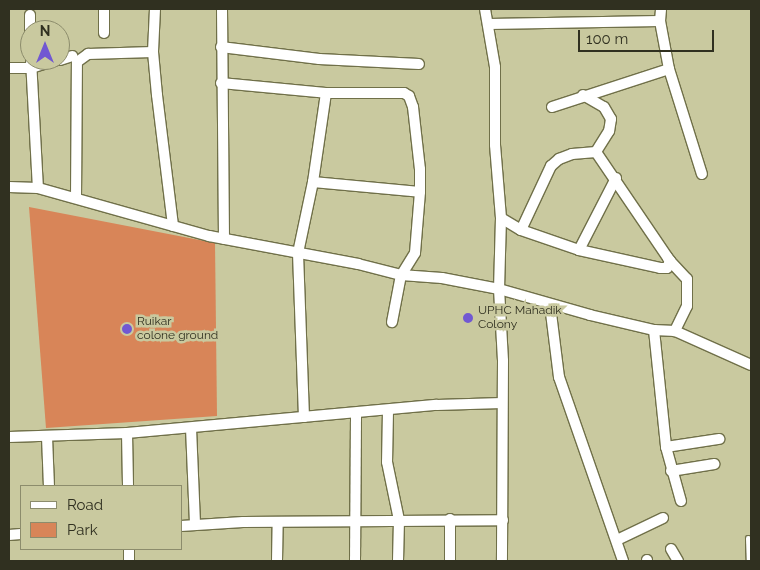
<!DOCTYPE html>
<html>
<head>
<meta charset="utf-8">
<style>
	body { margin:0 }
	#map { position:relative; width:760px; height:570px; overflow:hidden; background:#c9c99f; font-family:Raleway,sans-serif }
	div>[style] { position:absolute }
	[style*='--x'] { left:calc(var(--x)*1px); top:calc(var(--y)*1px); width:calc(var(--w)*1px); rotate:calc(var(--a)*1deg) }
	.green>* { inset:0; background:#d88558 }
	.roads { filter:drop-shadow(1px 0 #707049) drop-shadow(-1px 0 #707049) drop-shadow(0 1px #707049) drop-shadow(0 -1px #707049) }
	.lane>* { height:5px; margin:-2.5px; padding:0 2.5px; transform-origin:2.5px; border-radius:2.5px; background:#fff }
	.street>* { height:10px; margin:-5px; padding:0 5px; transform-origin:5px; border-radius:5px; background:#fff }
	.dots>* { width:14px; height:14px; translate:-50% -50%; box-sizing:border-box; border:2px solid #c9c99f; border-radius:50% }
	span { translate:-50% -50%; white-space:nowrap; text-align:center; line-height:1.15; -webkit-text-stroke:5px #c9c99f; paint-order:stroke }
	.poi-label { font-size:12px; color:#303020 }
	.left { translate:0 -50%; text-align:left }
	.frame { position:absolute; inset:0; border:10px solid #303020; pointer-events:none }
	.legend { position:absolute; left:20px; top:485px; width:162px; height:65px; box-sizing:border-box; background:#c9c99f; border:1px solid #8c8c6c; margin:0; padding:6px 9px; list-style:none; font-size:15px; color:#303020 }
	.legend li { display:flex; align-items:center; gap:10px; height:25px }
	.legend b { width:25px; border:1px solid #8c8c6c }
	.north { position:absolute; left:20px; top:20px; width:50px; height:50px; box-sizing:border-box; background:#c9c99f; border:1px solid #8c8c6c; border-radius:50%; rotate:0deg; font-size:14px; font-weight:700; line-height:20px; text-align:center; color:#303020 }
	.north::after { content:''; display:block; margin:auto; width:18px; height:22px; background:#7158d2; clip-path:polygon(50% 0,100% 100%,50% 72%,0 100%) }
	.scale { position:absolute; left:578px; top:30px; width:136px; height:22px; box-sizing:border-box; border:2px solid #303020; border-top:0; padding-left:6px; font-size:15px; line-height:18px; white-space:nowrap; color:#303020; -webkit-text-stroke:4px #c9c99f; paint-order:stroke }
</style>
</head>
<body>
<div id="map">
	<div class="green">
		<div style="clip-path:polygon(29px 207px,215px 243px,217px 416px,46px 428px)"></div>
	</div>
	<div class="roads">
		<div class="lane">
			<div style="--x:748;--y:538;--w:23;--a:88"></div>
		</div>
		<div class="street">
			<div style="--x:155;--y:9;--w:43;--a:92.7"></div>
			<div style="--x:153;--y:52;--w:43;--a:84.7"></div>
			<div style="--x:157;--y:95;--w:132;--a:83"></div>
			<div style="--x:222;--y:9;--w:230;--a:89.5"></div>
			<div style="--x:485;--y:9;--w:59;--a:80.2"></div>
			<div style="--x:495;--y:67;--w:78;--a:90"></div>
			<div style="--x:495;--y:145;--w:73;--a:85.3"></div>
			<div style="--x:501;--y:218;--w:71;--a:91.6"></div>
			<div style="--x:499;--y:289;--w:72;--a:86.8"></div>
			<div style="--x:503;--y:361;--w:200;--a:90.3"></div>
			<div style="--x:30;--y:15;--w:15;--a:90"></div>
			<div style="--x:660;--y:21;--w:49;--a:79.4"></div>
			<div style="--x:669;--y:69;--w:110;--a:72.6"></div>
			<div style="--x:489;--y:24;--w:171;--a:-1"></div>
			<div style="--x:660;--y:21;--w:12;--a:-85"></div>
			<div style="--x:104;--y:33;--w:24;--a:-90"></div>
			<div style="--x:221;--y:47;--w:99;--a:7"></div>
			<div style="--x:319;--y:59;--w:100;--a:2.9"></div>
			<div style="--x:31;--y:60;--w:128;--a:86.9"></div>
			<div style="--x:60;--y:60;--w:13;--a:-18"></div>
			<div style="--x:9;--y:68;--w:22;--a:0"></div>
			<div style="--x:31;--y:68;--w:28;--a:-17"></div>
			<div style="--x:221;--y:83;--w:105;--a:5.4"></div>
			<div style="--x:326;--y:93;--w:90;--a:98.3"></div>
			<div style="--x:326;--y:93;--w:78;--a:0"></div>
			<div style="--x:404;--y:93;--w:6;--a:31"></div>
			<div style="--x:409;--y:96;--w:12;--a:70"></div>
			<div style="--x:413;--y:107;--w:62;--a:83.6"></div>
			<div style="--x:420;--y:169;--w:23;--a:90"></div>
			<div style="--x:583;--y:95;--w:24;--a:30"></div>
			<div style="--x:604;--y:107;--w:14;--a:60"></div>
			<div style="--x:611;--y:119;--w:12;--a:99"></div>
			<div style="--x:609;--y:131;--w:25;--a:122"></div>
			<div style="--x:552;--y:107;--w:123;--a:-18"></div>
			<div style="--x:9;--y:187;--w:29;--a:2"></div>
			<div style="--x:38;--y:188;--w:178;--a:15.7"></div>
			<div style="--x:209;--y:236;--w:152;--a:10.6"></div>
			<div style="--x:358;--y:264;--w:44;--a:14.3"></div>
			<div style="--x:401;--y:275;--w:41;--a:4.2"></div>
			<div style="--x:442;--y:278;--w:58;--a:10.9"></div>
			<div style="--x:499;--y:289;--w:95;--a:15.9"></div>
			<div style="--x:590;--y:315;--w:66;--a:13.2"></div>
			<div style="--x:654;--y:330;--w:21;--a:3"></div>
			<div style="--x:675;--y:331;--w:83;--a:24.1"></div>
			<div style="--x:76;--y:198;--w:136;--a:-89.6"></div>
			<div style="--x:77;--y:62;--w:14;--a:-36"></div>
			<div style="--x:88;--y:54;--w:65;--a:-1.8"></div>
			<div style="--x:501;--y:218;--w:23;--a:31"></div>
			<div style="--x:521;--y:230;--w:61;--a:19"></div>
			<div style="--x:579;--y:250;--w:83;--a:12.5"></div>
			<div style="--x:660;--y:268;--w:7;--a:0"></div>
			<div style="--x:667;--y:268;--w:8;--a:-67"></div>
			<div style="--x:670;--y:261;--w:4;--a:-124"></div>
			<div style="--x:668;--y:258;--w:128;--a:-124.2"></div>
			<div style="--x:521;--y:230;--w:71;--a:-64.9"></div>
			<div style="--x:551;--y:166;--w:11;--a:-41"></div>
			<div style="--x:559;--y:159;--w:14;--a:-21"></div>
			<div style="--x:572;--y:154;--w:24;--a:-5"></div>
			<div style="--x:579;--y:250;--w:81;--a:-62.8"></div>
			<div style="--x:670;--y:261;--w:25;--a:47"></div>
			<div style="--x:687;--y:279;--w:27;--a:90"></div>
			<div style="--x:687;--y:306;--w:28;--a:116"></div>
			<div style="--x:550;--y:305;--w:73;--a:82.9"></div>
			<div style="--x:559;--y:377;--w:195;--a:70.8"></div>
			<div style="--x:654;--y:330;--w:118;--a:84.1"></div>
			<div style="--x:666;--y:447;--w:56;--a:74.5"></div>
			<div style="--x:388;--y:411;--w:51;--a:91.1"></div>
			<div style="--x:387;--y:462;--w:59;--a:78.3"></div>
			<div style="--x:399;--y:520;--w:41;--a:91.4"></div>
			<div style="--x:304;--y:417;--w:164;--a:-92.1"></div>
			<div style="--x:298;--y:253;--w:73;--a:-78.1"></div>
			<div style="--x:313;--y:182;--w:107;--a:5.3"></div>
			<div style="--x:420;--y:192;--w:61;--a:94.7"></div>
			<div style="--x:415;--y:253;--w:26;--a:122"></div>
			<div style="--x:401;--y:275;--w:48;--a:100.8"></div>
			<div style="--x:191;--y:428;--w:97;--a:87.6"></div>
			<div style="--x:127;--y:433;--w:53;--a:88.9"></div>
			<div style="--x:9;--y:437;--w:118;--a:-1.9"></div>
			<div style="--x:127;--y:433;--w:311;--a:-5.2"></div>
			<div style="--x:437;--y:405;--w:65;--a:-1.8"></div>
			<div style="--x:47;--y:437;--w:49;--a:87.7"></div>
			<div style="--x:666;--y:447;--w:54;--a:-8.6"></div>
			<div style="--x:671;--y:471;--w:44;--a:-9.2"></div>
			<div style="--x:181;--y:526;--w:62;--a:-3.7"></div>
			<div style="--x:243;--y:522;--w:260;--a:-0.4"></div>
			<div style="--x:9;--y:535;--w:12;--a:-5"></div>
			<div style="--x:617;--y:540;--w:51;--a:-25.6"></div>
			<div style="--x:671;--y:549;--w:14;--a:60"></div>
			<div style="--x:647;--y:560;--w:1;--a:90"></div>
			<div style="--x:129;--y:561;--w:12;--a:-90"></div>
			<div style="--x:277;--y:561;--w:39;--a:-89"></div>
			<div style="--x:355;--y:561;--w:147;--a:-89.6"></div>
			<div style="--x:450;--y:561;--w:42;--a:-90"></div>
		</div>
	</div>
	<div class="dots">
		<div style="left:468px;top:318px;background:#7158d2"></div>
		<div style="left:127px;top:329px;background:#7158d2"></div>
	</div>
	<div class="poi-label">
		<span class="left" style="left:478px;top:318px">UPHC Mahadik<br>Colony</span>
		<span class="left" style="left:137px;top:329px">Ruikar<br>colone ground</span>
	</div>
	<div class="frame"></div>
	<ul class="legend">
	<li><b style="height:6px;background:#fff"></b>Road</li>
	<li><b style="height:14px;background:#d88558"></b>Park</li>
	</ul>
	<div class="north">N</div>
	<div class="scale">100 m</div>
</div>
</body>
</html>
